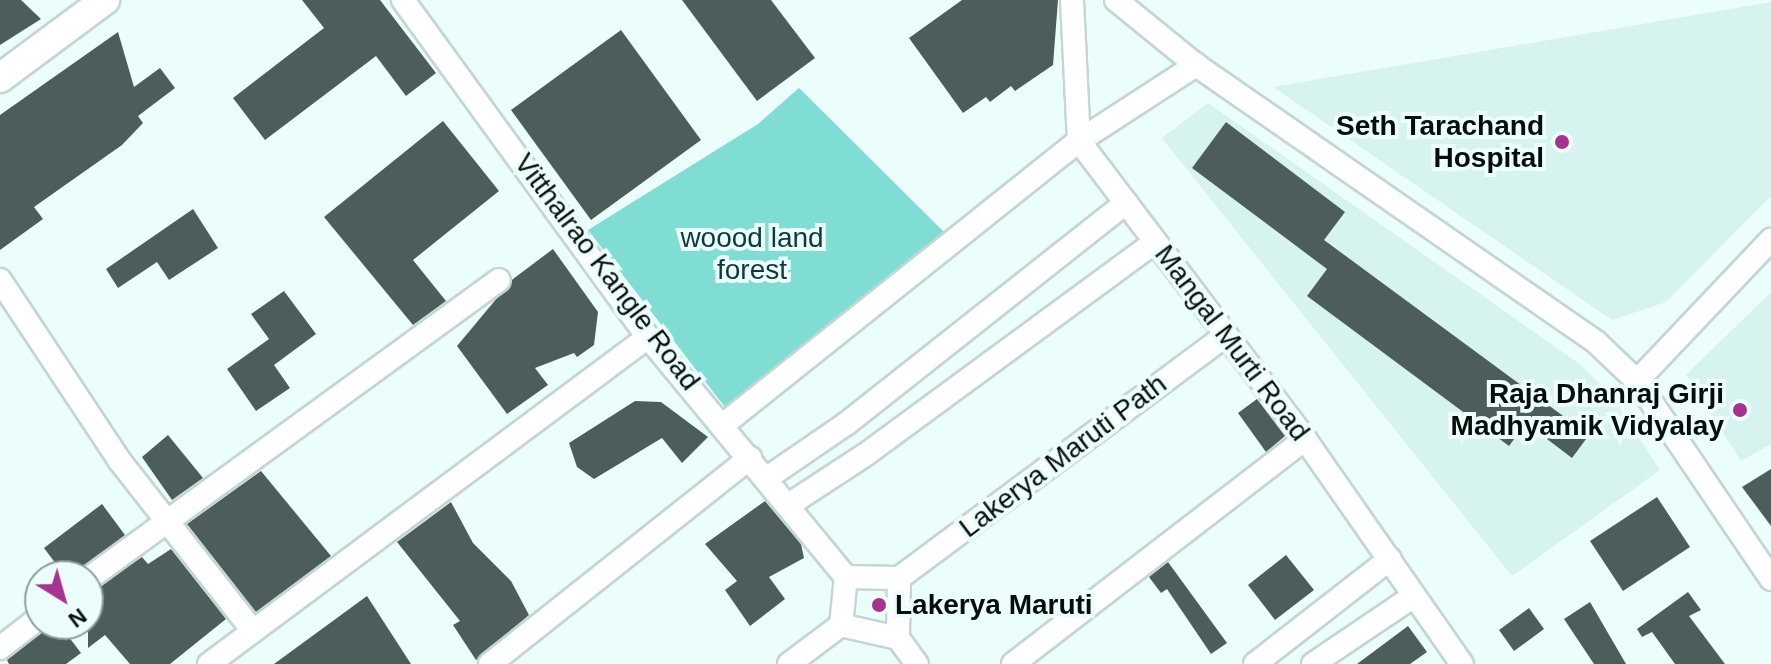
<!DOCTYPE html>
<html>
<head>
<meta charset="utf-8">
<style>
	body { margin:0 }
	#map { position:relative; width:1771px; height:664px; overflow:hidden; background:#ebfefc; font-family:Helvetica,sans-serif }
	div>[style] { position:absolute }
	[style*='--x'] { left:calc(var(--x)*1px); top:calc(var(--y)*1px); width:calc(var(--w)*1px); rotate:calc(var(--a)*1deg) }
	.built>* { inset:0; background:#d6f3ef }
	.forest>* { inset:0; background:#7fddd3 }
	.building>* { inset:0; background:#4c5d5b }
	.roads { filter:drop-shadow(2px 0 #c3d6d4) drop-shadow(-2px 0 #c3d6d4) drop-shadow(0 2px #c3d6d4) drop-shadow(0 -2px #c3d6d4) }
	.minor>* { height:22px; margin:-11px; padding:0 11px; transform-origin:11px; border-radius:11px; background:#fff }
	.tertiary>* { height:28px; margin:-14px; padding:0 14px; transform-origin:14px; border-radius:14px; background:#fff }
	.dots>* { width:22px; height:22px; translate:-50% -50%; box-sizing:border-box; border:4px solid #ebfefc; border-radius:50% }
	span { translate:-50% -50%; white-space:nowrap; text-align:center; line-height:1.15; -webkit-text-stroke:8px #ebfefc; paint-order:stroke }
	.poi-label { font-size:28px; color:#070d0c; font-weight:700 }
	.right { translate:-100% -50%; text-align:right }
	.left { translate:0 -50%; text-align:left }
	.park-label { font-size:28px; color:#0d3b37 }
	.street-label { font-size:28px; color:#070d0c }
	.north { position:absolute; left:24px; top:560px; width:80px; height:80px; box-sizing:border-box; background:#ebfefc; border:2px solid #909e9c; border-radius:50%; rotate:143deg; font-size:22px; font-weight:700; line-height:32px; text-align:center; color:#070d0c }
	.north::after { content:''; display:block; margin:auto; width:28px; height:36px; background:#a6348f; clip-path:polygon(50% 0,100% 100%,50% 72%,0 100%) }
</style>
</head>
<body>
<div id="map">
	<div class="built">
		<div style="clip-path:polygon(1771px 2px,1771px 196px,1666px 302px,1612px 320px,1273px 87px)"></div>
		<div style="clip-path:polygon(1208px 103px,1581px 365px,1615px 400px,1660px 470px,1512px 576px,1162px 138px)"></div>
		<div style="clip-path:polygon(1771px 292px,1771px 444px,1741px 461px,1686px 375px)"></div>
	</div>
	<div class="forest">
		<div style="clip-path:polygon(799px 88px,946px 234px,728px 411px,588px 230px,758px 124px)"></div>
	</div>
	<div class="building">
		<div style="clip-path:polygon(0 0,21px 0,41px 19px,0 45px)"></div>
		<div style="clip-path:polygon(302px 0,380px 0,436px 73px,406px 96px,376px 56px,265px 140px,233px 98px,324px 28px)"></div>
		<div style="clip-path:polygon(682px 0,771px 0,815px 58px,757px 101px)"></div>
		<div style="clip-path:polygon(962px 0,1058px 0,1053px 65px,1015px 91px,1011px 86px,990px 102px,986px 97px,963px 113px,909px 38px)"></div>
		<div style="clip-path:polygon(621px 30px,701px 140px,591px 220px,511px 110px)"></div>
		<div style="clip-path:polygon(118px 32px,134px 87px,160px 68px,175px 88px,138px 116px,143px 123px,122px 145px,34px 207px,43px 219px,0 250px,0 115px)"></div>
		<div style="clip-path:polygon(443px 121px,499px 191px,413px 260px,446px 301px,413px 325px,324px 217px)"></div>
		<div style="clip-path:polygon(1226px 122px,1345px 212px,1324px 240px,1589px 435px,1572px 458px,1526px 423px,1509px 446px,1307px 296px,1327px 269px,1192px 168px)"></div>
		<div style="clip-path:polygon(193px 209px,218px 248px,169px 280px,157px 262px,118px 288px,106px 269px)"></div>
		<div style="clip-path:polygon(553px 249px,598px 312px,594px 345px,577px 357px,574px 353px,535px 368px,548px 385px,507px 414px,457px 346px,513px 279px)"></div>
		<div style="clip-path:polygon(284px 291px,316px 334px,274px 365px,290px 388px,256px 411px,227px 369px,269px 339px,251px 314px)"></div>
		<div style="clip-path:polygon(1257px 399px,1285px 436px,1266px 452px,1238px 413px)"></div>
		<div style="clip-path:polygon(635px 401px,661px 402px,708px 437px,682px 463px,662px 438px,594px 479px,577px 467px,569px 443px)"></div>
		<div style="clip-path:polygon(168px 435px,203px 478px,172px 500px,142px 457px)"></div>
		<div style="clip-path:polygon(1771px 469px,1771px 526px,1742px 487px)"></div>
		<div style="clip-path:polygon(261px 471px,331px 556px,256px 612px,187px 524px)"></div>
		<div style="clip-path:polygon(1657px 497px,1690px 547px,1623px 591px,1590px 541px)"></div>
		<div style="clip-path:polygon(765px 501px,801px 544px,804px 558px,769px 577px,785px 599px,750px 626px,725px 590px,737px 581px,705px 544px)"></div>
		<div style="clip-path:polygon(451px 502px,473px 543px,511px 581px,529px 615px,476px 660px,453px 625px,460px 621px,397px 542px)"></div>
		<div style="clip-path:polygon(102px 504px,125px 535px,75px 576px,65px 576px,44px 548px)"></div>
		<div style="clip-path:polygon(171px 549px,226px 619px,170px 664px,130px 664px,105px 635px,88px 648px,88px 593px,142px 557px,148px 564px)"></div>
		<div style="clip-path:polygon(1286px 555px,1314px 590px,1275px 620px,1248px 585px)"></div>
		<div style="clip-path:polygon(1168px 562px,1227px 643px,1211px 654px,1167px 589px,1161px 593px,1149px 577px)"></div>
		<div style="clip-path:polygon(1688px 592px,1701px 610px,1689px 616px,1725px 664px,1675px 664px,1652px 632px,1642px 637px,1637px 629px)"></div>
		<div style="clip-path:polygon(367px 596px,411px 664px,274px 664px)"></div>
		<div style="clip-path:polygon(1590px 602px,1626px 664px,1594px 664px,1564px 619px)"></div>
		<div style="clip-path:polygon(1529px 608px,1544px 629px,1514px 651px,1499px 630px)"></div>
		<div style="clip-path:polygon(52px 624px,59px 624px,81px 653px,66px 664px,9px 664px,7px 660px)"></div>
		<div style="clip-path:polygon(1408px 626px,1427px 652px,1410px 664px,1357px 664px)"></div>
	</div>
	<div class="roads">
		<div class="minor">
			<div style="--x:403;--y:0;--w:417;--a:54"></div>
			<div style="--x:648;--y:337;--w:311;--a:50.5"></div>
			<div style="--x:1072;--y:0;--w:141;--a:87.2"></div>
			<div style="--x:1079;--y:141;--w:374;--a:52.8"></div>
			<div style="--x:1305;--y:439;--w:274;--a:55.1"></div>
			<div style="--x:1116;--y:0;--w:103;--a:39.1"></div>
			<div style="--x:1196;--y:65;--w:488;--a:34.7"></div>
			<div style="--x:1597;--y:343;--w:55;--a:43.5"></div>
			<div style="--x:1637;--y:381;--w:239;--a:55.9"></div>
			<div style="--x:0;--y:280;--w:216;--a:56.5"></div>
			<div style="--x:119;--y:460;--w:217;--a:51.9"></div>
			<div style="--x:1637;--y:381;--w:195;--a:-46.5"></div>
			<div style="--x:724;--y:424;--w:454;--a:-38.6"></div>
			<div style="--x:1079;--y:141;--w:140;--a:-33"></div>
			<div style="--x:767;--y:478;--w:96;--a:-34.4"></div>
			<div style="--x:846;--y:424;--w:357;--a:-38.3"></div>
			<div style="--x:790;--y:504;--w:90;--a:-33.2"></div>
			<div style="--x:865;--y:455;--w:360;--a:-36.3"></div>
			<div style="--x:846;--y:577;--w:53;--a:1.1"></div>
			<div style="--x:899;--y:578;--w:60;--a:91"></div>
			<div style="--x:898;--y:638;--w:58;--a:-167.2"></div>
			<div style="--x:841;--y:625;--w:48;--a:-84.1"></div>
			<div style="--x:899;--y:578;--w:407;--a:-36.6"></div>
			<div style="--x:88;--y:579;--w:508;--a:-36.04"></div>
			<div style="--x:898;--y:638;--w:32;--a:54"></div>
			<div style="--x:0;--y:648;--w:51;--a:-37.8"></div>
			<div style="--x:209;--y:664;--w:547;--a:-36.68"></div>
			<div style="--x:490;--y:664;--w:332;--a:-38.4"></div>
			<div style="--x:789;--y:664;--w:65;--a:-36.9"></div>
			<div style="--x:1013;--y:664;--w:369;--a:-37.6"></div>
			<div style="--x:1255;--y:664;--w:171;--a:-37.9"></div>
			<div style="--x:1313;--y:664;--w:122;--a:-34"></div>
		</div>
		<div class="tertiary">
			<div style="--x:0;--y:78;--w:131;--a:-36.6"></div>
		</div>
	</div>
	<div class="dots">
		<div style="left:1562px;top:142px;background:#a6348f"></div>
		<div style="left:1740px;top:410px;background:#a6348f"></div>
		<div style="left:879px;top:605px;background:#a6348f"></div>
	</div>
	<div class="poi-label">
		<span class="right" style="left:1544px;top:142px">Seth Tarachand<br>Hospital</span>
		<span class="right" style="left:1724px;top:410px">Raja Dhanraj Girji<br>Madhyamik Vidyalay</span>
		<span class="left" style="left:895px;top:605px">Lakerya Maruti</span>
	</div>
	<div class="park-label">
		<span style="left:752px;top:254px">woood land<br>forest</span>
	</div>
	<div class="street-label">
		<span style="left:607px;top:272px;rotate:53deg">Vitthalrao Kangle Road</span>
		<span style="left:1232px;top:343px;rotate:53deg">Mangal Murti Road</span>
		<span style="left:1063px;top:456px;rotate:-37deg">Lakerya Maruti Path</span>
	</div>
	<div class="north">N</div>
</div>
</body>
</html>
